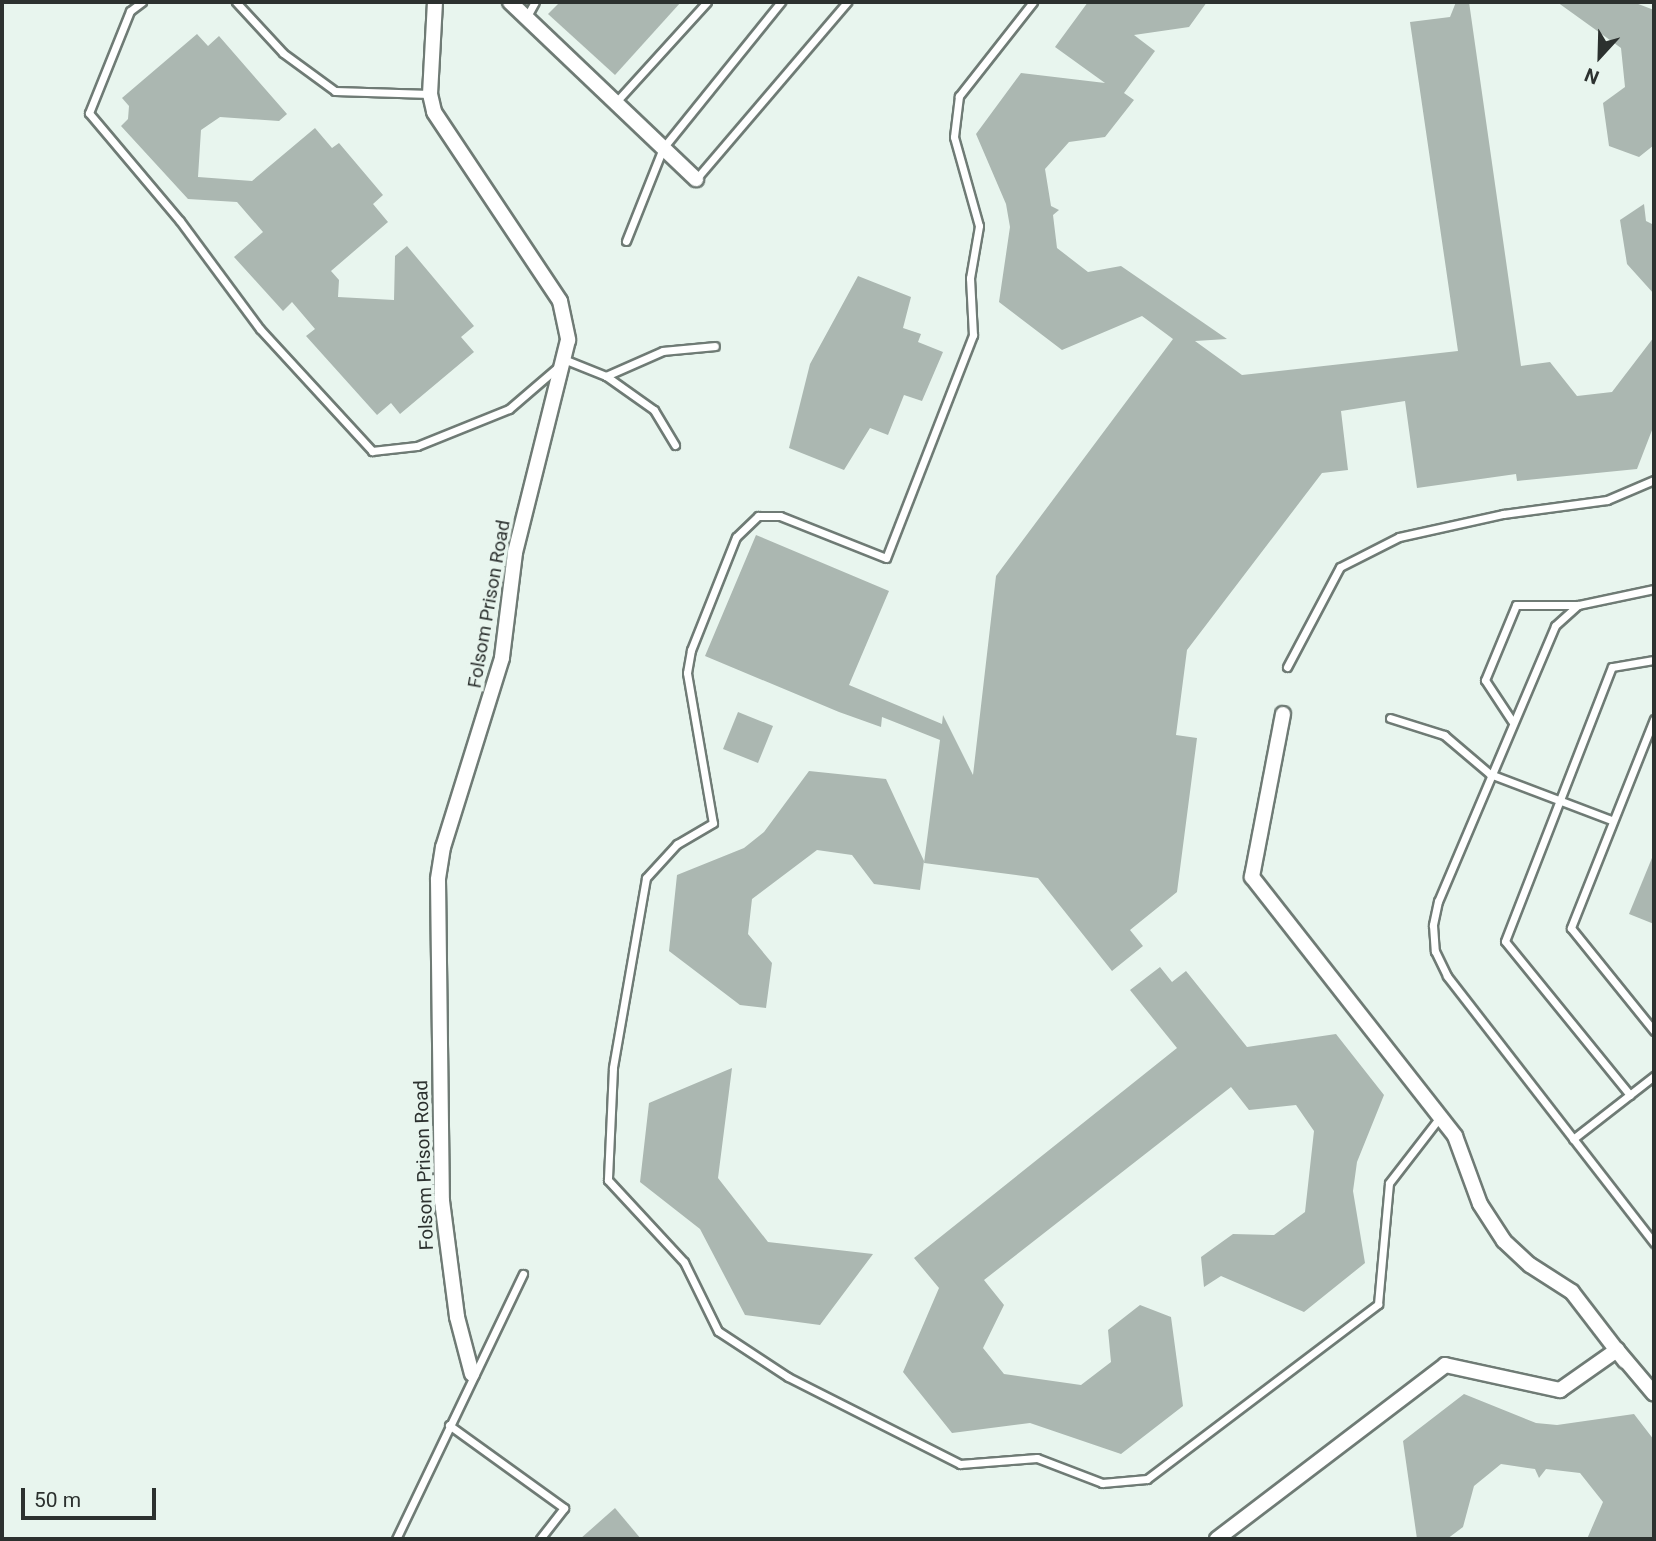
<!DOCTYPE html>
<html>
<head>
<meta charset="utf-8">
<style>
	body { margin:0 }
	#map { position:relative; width:1656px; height:1541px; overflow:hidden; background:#e8f5ee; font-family:Roboto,sans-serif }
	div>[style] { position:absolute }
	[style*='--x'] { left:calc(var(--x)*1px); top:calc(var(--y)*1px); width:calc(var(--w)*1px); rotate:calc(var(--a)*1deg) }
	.building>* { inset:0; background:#abb7b1 }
	.roads { filter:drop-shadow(2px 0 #6f7b75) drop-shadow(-2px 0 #6f7b75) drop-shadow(0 2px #6f7b75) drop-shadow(0 -2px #6f7b75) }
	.service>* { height:7px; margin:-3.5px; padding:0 3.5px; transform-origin:3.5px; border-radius:3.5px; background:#fff }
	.minor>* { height:14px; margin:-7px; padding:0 7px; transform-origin:7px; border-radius:7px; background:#fff }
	span { translate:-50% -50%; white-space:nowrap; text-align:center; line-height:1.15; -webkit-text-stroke:7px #e8f5ee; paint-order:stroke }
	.street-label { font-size:19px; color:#2c312f }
	.frame { position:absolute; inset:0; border:4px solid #2c312f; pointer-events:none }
	.north { position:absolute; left:1565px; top:21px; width:70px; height:70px; -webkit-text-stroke:5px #e8f5ee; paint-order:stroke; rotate:202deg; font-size:19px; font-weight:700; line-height:28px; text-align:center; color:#2c312f }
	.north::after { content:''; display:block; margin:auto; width:24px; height:32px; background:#2c312f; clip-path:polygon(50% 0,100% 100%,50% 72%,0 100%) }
	.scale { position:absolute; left:21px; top:1488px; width:135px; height:32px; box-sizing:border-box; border:4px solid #2c312f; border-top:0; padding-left:9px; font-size:21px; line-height:24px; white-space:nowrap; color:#2c312f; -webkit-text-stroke:5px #e8f5ee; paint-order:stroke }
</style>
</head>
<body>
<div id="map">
	<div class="building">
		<div style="clip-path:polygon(560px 2px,681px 2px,615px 75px,548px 14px)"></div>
		<div style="clip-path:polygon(1088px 2px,1207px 2px,1189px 27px,1134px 35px,1155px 51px,1124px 93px,1134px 100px,1105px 137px,1069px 142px,1045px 169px,1051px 206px,1059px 210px,1053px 215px,1057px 248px,1088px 272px,1121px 266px,1227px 339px,1195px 341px,1242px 375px,1458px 351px,1410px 22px,1450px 17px,1456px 2px,1469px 2px,1521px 366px,1550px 362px,1577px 396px,1612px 392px,1654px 337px,1654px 425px,1637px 469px,1517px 481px,1516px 474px,1417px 488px,1405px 401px,1341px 411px,1348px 470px,1322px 473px,1187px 650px,1176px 735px,1197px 738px,1177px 892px,1130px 930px,1143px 946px,1112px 971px,1038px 878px,924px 863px,940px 740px,882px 717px,881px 727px,839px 712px,705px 656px,756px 535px,889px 591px,849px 685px,942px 724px,943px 715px,973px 775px,996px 576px,1173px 339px,1142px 316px,1062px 350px,999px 302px,1010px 227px,1006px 204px,976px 134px,1021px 73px,1105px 83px,1055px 47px)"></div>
		<div style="clip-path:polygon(1557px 2px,1633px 2px,1654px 10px,1654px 145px,1639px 157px,1609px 146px,1603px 103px,1625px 87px,1621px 48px)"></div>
		<div style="clip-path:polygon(197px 34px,208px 46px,219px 36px,287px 114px,279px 121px,220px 117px,201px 130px,198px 177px,252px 181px,315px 128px,332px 148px,339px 143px,383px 195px,373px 204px,388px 222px,331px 271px,339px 280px,338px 297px,394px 300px,395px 256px,407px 246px,474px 326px,461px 337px,474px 352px,400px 414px,391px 403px,377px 415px,306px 336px,315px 329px,292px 302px,283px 311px,234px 257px,263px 232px,237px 202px,188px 199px,121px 126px,128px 119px,129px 106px,122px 98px)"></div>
		<div style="clip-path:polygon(1644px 204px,1646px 221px,1654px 225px,1654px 294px,1627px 264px,1620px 220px)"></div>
		<div style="clip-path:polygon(858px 276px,911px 297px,903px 328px,921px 334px,918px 342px,943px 352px,922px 401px,904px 395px,888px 435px,870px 428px,844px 470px,789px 448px,810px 364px)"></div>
		<div style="clip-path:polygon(738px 712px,773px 726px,758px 763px,723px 749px)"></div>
		<div style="clip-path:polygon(809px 771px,886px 779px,924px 861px,920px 890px,874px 884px,852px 855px,817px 850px,752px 899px,748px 934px,772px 963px,766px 1008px,740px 1005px,669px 951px,677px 875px,744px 848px,764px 832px)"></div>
		<div style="clip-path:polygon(1654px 853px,1654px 924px,1629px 914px)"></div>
		<div style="clip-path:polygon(1160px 967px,1172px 982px,1186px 971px,1247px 1047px,1336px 1034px,1384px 1095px,1357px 1162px,1353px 1191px,1365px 1263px,1304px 1312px,1221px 1276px,1204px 1287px,1201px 1257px,1233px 1234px,1274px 1235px,1305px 1212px,1314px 1131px,1296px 1105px,1249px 1110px,1231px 1087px,984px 1280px,1004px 1305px,983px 1348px,1004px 1374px,1081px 1385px,1111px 1362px,1108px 1330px,1140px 1305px,1171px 1317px,1183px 1406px,1121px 1454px,1030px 1423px,952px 1433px,903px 1372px,939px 1288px,914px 1258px,1177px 1048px,1130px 990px)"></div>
		<div style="clip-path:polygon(732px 1068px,718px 1178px,768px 1242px,873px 1254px,820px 1325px,745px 1315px,700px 1229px,640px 1182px,649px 1103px)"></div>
		<div style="clip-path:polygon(1464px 1394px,1536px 1423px,1557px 1425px,1634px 1414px,1654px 1440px,1654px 1539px,1587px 1539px,1603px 1502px,1580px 1473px,1546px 1469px,1539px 1478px,1535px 1469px,1501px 1464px,1474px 1486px,1463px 1527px,1447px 1539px,1417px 1539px,1403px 1441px)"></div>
		<div style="clip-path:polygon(615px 1508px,641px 1539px,580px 1539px)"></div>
	</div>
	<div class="roads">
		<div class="service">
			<div style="--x:142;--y:2;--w:15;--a:143"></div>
			<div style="--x:130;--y:11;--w:110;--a:111.9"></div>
			<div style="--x:89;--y:113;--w:141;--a:49.9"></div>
			<div style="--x:180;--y:221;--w:134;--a:53.5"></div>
			<div style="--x:260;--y:329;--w:166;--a:47.4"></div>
			<div style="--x:372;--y:451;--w:45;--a:-6.3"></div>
			<div style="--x:417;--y:446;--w:99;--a:-21.9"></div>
			<div style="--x:509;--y:409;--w:75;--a:-40.7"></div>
			<div style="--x:566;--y:360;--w:43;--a:21.8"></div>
			<div style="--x:236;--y:2;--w:69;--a:47.3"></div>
			<div style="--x:283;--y:53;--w:64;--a:36.2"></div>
			<div style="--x:335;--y:91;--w:95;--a:1.8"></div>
			<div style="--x:1033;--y:2;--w:120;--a:128.2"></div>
			<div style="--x:959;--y:96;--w:41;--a:97"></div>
			<div style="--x:954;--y:137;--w:92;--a:74.3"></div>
			<div style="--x:979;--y:226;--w:53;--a:99.8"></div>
			<div style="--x:970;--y:278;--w:57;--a:87"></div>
			<div style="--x:973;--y:335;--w:239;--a:111.3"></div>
			<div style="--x:886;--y:558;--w:114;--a:-158.4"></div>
			<div style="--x:780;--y:516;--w:22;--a:180"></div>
			<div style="--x:758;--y:516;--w:30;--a:136"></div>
			<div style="--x:736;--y:537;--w:122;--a:111.7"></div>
			<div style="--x:691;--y:650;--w:23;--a:100"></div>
			<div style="--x:687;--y:673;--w:152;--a:80.2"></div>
			<div style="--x:713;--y:823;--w:42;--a:149.7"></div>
			<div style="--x:677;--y:844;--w:46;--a:132.4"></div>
			<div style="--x:646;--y:878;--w:193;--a:99.9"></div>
			<div style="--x:613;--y:1068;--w:112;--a:92.6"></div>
			<div style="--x:608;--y:1180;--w:112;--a:47.2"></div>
			<div style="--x:684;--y:1262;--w:77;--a:63.8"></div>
			<div style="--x:718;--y:1331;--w:84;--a:33.3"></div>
			<div style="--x:788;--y:1377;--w:193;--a:26.8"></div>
			<div style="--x:960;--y:1464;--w:77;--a:-4.5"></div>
			<div style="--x:1037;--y:1458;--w:70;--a:21"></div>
			<div style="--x:1102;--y:1483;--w:45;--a:-5.1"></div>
			<div style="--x:1147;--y:1479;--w:290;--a:-37.1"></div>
			<div style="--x:1378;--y:1304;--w:121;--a:-84.8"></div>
			<div style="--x:1389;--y:1183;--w:83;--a:-52.3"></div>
			<div style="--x:526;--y:18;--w:18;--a:-61"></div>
			<div style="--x:616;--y:102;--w:135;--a:-47.7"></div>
			<div style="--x:696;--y:179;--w:233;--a:-49.5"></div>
			<div style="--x:626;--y:241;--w:100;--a:-68.3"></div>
			<div style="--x:663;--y:148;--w:188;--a:-51.1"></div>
			<div style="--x:675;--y:445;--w:41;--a:-121"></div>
			<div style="--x:654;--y:410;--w:59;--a:-144.7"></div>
			<div style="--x:606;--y:376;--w:62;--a:-23.7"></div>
			<div style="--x:663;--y:351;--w:52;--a:-5.5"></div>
			<div style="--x:1654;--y:589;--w:78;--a:168.1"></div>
			<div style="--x:1578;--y:605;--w:31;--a:138"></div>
			<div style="--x:1555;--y:626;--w:299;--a:113"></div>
			<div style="--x:1438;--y:901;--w:25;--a:102"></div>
			<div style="--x:1433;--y:925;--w:26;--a:86"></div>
			<div style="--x:1435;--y:951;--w:28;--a:64"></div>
			<div style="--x:1447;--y:976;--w:338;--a:52.2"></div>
			<div style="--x:1287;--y:667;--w:113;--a:-62.1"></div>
			<div style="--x:1340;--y:567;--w:66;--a:-27"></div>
			<div style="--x:1399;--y:537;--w:107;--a:-12.5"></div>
			<div style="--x:1503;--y:514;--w:105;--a:-7.7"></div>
			<div style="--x:1607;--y:500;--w:51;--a:-23.1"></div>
			<div style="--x:1390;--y:718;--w:57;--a:17.5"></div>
			<div style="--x:1444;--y:735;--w:60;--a:40.3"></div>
			<div style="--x:1490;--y:774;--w:129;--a:20.8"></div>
			<div style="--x:1654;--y:719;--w:225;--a:111.7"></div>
			<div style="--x:1571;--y:928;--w:132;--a:51.1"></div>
			<div style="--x:1512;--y:721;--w:49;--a:-123.4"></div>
			<div style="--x:1485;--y:680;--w:81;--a:-67.5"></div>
			<div style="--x:1516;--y:605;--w:62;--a:0"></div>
			<div style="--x:1630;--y:1095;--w:198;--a:-129.1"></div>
			<div style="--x:1505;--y:941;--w:294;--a:-68.7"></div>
			<div style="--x:1612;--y:667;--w:43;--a:-9.5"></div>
			<div style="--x:1573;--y:1139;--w:103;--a:-37.9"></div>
			<div style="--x:449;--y:1425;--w:142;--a:35.8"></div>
			<div style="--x:564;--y:1508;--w:39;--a:128"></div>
			<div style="--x:396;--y:1539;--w:294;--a:-64.4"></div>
		</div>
		<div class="minor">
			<div style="--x:435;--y:2;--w:92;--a:93.1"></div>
			<div style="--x:430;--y:94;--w:18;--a:77"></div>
			<div style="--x:434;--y:112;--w:227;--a:56.3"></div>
			<div style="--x:560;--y:301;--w:40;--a:78"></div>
			<div style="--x:568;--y:340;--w:219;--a:104"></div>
			<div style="--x:515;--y:553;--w:106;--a:97.1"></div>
			<div style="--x:502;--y:658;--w:198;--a:107.3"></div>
			<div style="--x:443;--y:847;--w:33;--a:99"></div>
			<div style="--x:438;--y:880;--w:321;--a:89.3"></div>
			<div style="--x:442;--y:1201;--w:117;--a:82.6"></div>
			<div style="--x:457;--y:1317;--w:59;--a:75.3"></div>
			<div style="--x:510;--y:2;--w:257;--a:43.6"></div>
			<div style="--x:1283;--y:714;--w:166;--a:100.8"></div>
			<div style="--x:1252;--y:877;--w:329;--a:51.9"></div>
			<div style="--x:1455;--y:1136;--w:72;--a:69.8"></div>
			<div style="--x:1480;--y:1204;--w:44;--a:57"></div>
			<div style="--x:1504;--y:1241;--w:35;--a:43"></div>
			<div style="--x:1530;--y:1265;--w:50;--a:32.7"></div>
			<div style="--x:1572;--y:1292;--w:87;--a:52.5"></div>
			<div style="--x:1217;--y:1539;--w:287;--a:-37.3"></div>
			<div style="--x:1445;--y:1365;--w:118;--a:12.3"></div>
			<div style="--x:1560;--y:1390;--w:70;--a:-35.1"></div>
			<div style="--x:1617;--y:1350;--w:57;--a:49.9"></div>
		</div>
	</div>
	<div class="street-label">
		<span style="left:489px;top:604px;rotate:-80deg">Folsom Prison Road</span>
		<span style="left:424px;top:1165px;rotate:-92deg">Folsom Prison Road</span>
	</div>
	<div class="frame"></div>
	<div class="north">N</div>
	<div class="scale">50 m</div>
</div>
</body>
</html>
